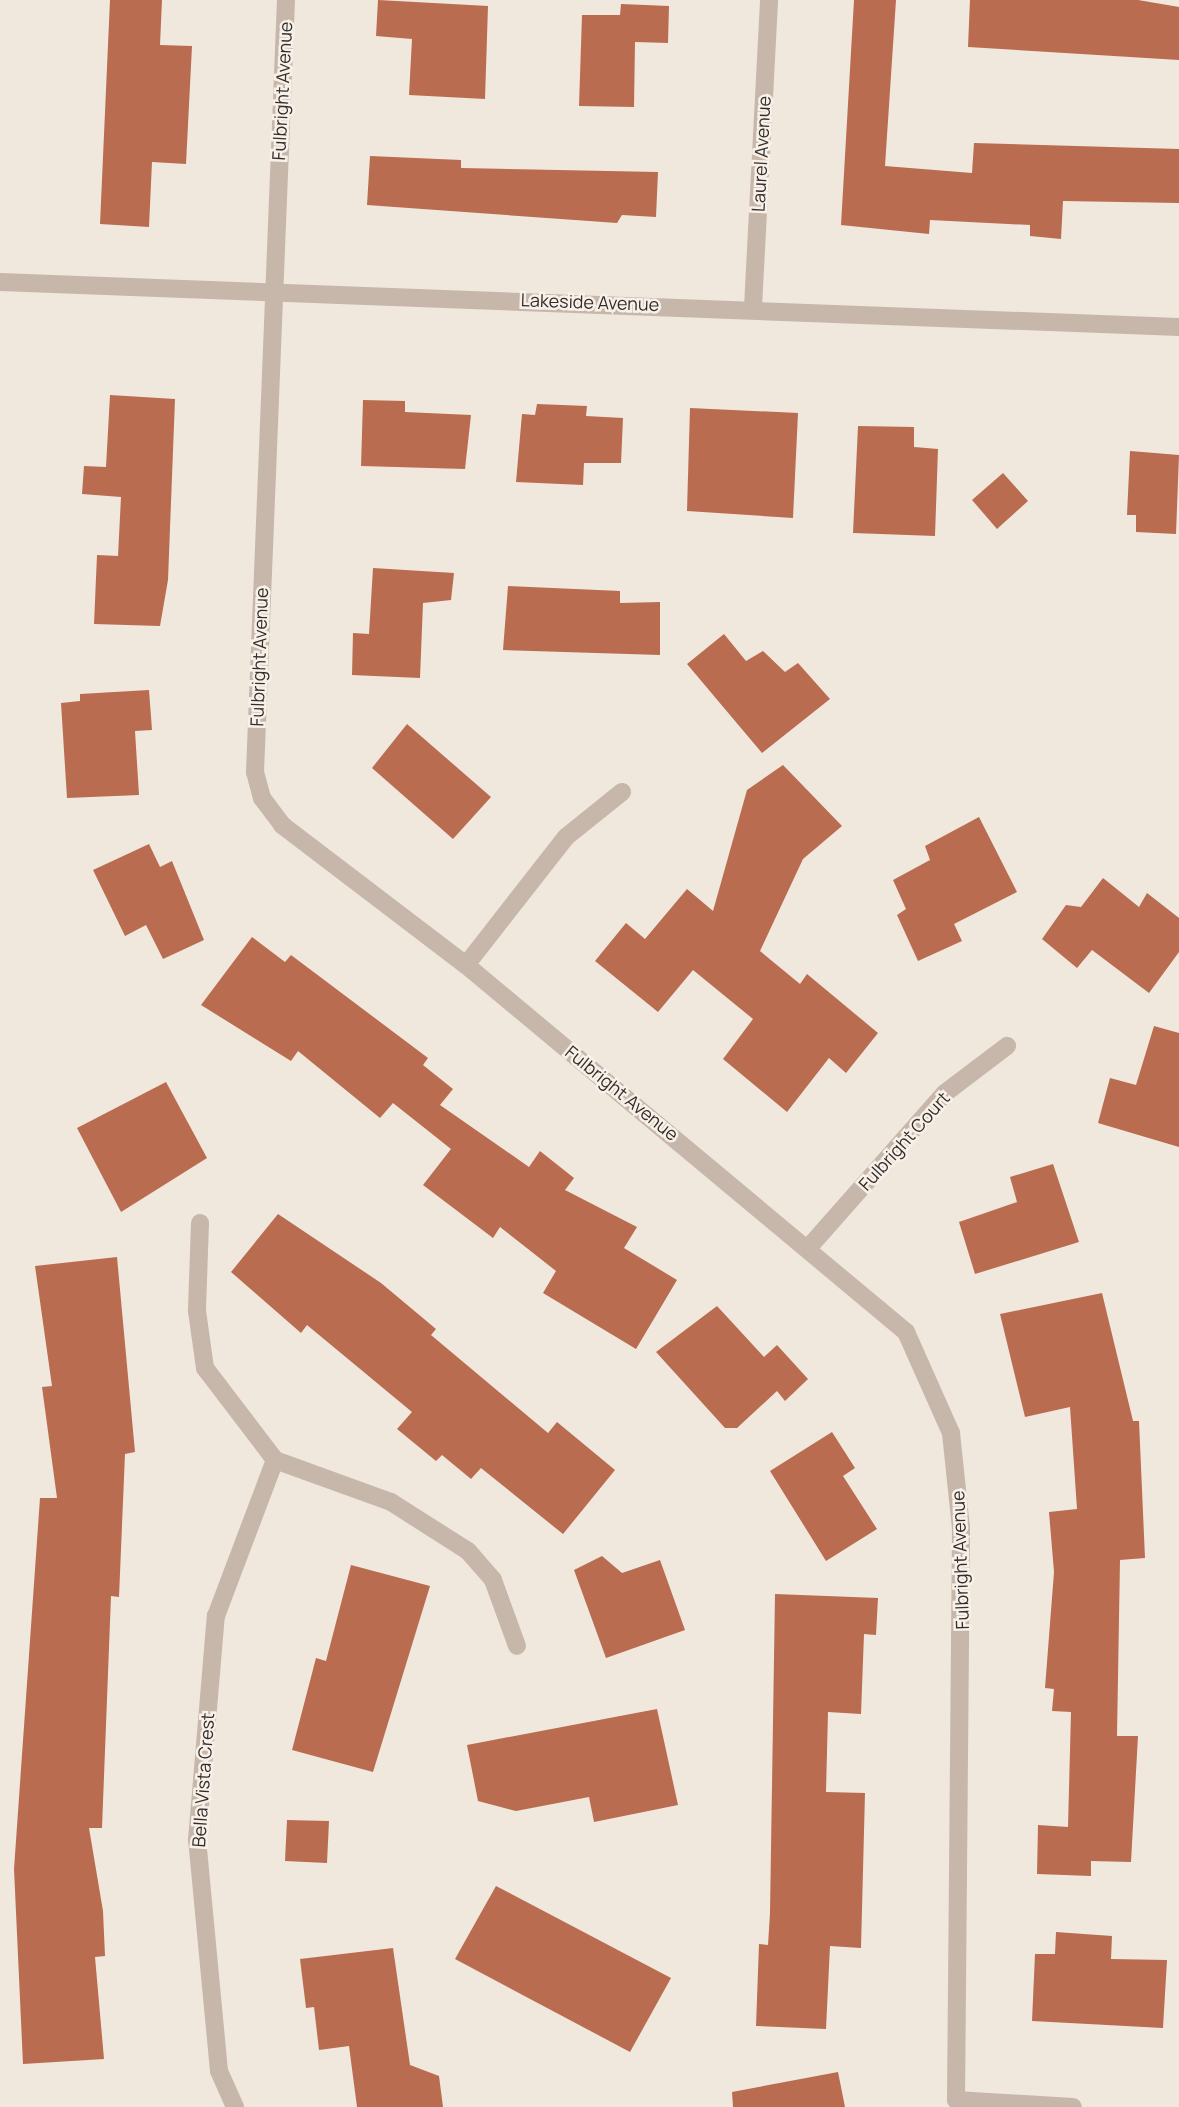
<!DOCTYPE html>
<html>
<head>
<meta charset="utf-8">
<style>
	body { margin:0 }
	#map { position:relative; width:1179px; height:2107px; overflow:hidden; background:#f0e7dd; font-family:Manrope,sans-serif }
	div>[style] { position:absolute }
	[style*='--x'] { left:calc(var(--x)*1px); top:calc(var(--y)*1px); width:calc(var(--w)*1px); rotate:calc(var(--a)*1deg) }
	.building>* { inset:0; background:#ba6c50 }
	.service>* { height:18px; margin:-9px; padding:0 9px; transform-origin:9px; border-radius:9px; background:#c7b7aa }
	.minor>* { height:18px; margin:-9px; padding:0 9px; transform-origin:9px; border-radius:9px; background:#c7b7aa }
	.tertiary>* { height:18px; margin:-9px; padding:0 9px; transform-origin:9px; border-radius:9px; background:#c7b7aa }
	span { translate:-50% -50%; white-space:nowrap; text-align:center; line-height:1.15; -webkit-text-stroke:5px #f8f1e9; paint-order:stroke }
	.street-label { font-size:18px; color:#352d29 }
</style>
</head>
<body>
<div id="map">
	<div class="building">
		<div style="clip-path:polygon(110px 0,162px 0,160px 45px,192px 46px,186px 164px,152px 162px,149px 227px,100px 224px)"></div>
		<div style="clip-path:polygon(378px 0,488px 6px,485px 99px,409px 95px,412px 39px,376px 36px)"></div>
		<div style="clip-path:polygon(854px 0,896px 0,885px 166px,972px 173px,974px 143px,1179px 149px,1179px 203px,1063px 201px,1061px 239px,1030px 236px,1030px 225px,930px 220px,929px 234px,841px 225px)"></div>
		<div style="clip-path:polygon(970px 0,1138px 0,1179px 7px,1179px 60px,968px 47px)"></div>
		<div style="clip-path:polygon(621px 4px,669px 6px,668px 43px,635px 42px,634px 107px,579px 106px,582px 15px,620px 15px)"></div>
		<div style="clip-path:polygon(370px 156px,461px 160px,461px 168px,658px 172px,656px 217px,622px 215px,617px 223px,367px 205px)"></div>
		<div style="clip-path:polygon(110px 395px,175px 399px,168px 580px,160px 626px,94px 624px,97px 555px,118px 556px,121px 497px,82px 494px,84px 466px,106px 467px)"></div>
		<div style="clip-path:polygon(363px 400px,405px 401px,405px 412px,471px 415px,465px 469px,361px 466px)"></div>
		<div style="clip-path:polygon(537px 404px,587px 406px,586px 416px,623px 418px,621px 463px,584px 463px,583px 485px,516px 482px,522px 414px,535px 415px)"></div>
		<div style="clip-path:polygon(690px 408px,798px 413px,793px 518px,687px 511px)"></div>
		<div style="clip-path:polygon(858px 426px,914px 427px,914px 447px,938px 449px,935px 536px,853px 533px)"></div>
		<div style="clip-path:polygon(1130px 451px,1179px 455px,1176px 534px,1136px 532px,1136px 515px,1127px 515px)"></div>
		<div style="clip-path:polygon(1003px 473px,1028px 501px,997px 529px,972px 500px)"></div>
		<div style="clip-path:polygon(373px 568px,454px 573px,451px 600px,423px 603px,420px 678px,352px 675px,353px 633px,369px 634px)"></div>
		<div style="clip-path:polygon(508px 586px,620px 591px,620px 603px,660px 602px,660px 655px,503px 650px)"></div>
		<div style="clip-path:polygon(724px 634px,746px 661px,763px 651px,785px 672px,798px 663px,830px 699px,762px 753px,687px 664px)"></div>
		<div style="clip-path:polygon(149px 690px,152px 730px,135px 731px,139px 795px,67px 798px,61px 703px,80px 701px,80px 694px)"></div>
		<div style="clip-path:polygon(407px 724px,491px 797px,453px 839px,372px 768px)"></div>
		<div style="clip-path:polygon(783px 765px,842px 826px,803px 859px,760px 951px,800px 984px,807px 974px,878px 1033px,846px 1073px,829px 1058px,787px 1112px,723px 1059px,753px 1019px,693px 970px,658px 1012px,595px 961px,626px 923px,645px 939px,687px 889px,713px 911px,747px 790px)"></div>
		<div style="clip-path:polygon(979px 817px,1017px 892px,954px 924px,962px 941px,918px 961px,897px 915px,906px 909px,893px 880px,930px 860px,925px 846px)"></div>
		<div style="clip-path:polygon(149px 844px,160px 867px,172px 861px,204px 940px,163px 959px,146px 925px,125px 936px,93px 870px)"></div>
		<div style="clip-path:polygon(1103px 878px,1139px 907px,1147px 893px,1179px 918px,1179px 952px,1149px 993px,1092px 950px,1077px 968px,1042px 939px,1066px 905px,1081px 907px)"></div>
		<div style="clip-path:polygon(252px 937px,285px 962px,291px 955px,428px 1058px,423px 1065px,453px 1089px,440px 1105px,529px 1167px,540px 1151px,574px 1178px,565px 1190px,637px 1227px,624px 1248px,677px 1280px,636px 1349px,543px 1293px,556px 1271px,500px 1227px,493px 1238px,423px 1185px,451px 1149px,393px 1103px,380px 1118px,298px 1051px,291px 1061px,201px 1005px)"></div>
		<div style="clip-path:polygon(1154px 1026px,1179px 1033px,1179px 1147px,1098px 1123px,1110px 1078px,1136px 1085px)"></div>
		<div style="clip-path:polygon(166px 1082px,207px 1158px,121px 1212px,77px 1128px)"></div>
		<div style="clip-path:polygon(1053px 1164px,1079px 1242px,975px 1274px,959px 1222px,1017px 1202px,1010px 1177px)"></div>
		<div style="clip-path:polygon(278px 1214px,381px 1283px,436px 1329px,431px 1335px,548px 1433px,557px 1422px,615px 1470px,563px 1534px,481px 1468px,471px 1479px,442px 1455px,436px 1461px,397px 1429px,412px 1412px,307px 1325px,301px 1333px,231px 1272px)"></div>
		<div style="clip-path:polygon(117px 1257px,135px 1452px,125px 1454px,119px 1597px,111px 1596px,102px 1828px,89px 1828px,103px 1911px,105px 1956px,95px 1957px,104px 2059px,23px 2064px,14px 1869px,40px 1498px,57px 1498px,42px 1387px,52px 1386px,35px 1266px)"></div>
		<div style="clip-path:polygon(1102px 1293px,1133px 1421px,1139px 1421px,1145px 1558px,1120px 1560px,1117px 1736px,1138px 1736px,1131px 1862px,1091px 1861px,1091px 1876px,1037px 1874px,1038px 1825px,1068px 1827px,1071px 1712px,1052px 1711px,1054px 1689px,1045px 1688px,1054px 1572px,1049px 1512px,1077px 1509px,1070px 1407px,1025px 1417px,1000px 1314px)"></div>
		<div style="clip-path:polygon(717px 1306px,764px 1357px,777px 1345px,808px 1379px,785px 1401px,777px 1391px,737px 1428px,725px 1428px,656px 1352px)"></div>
		<div style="clip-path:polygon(832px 1432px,855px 1468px,843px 1476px,877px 1529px,826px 1561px,770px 1471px)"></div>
		<div style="clip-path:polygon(602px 1556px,622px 1573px,660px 1560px,685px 1630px,606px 1658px,574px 1570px)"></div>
		<div style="clip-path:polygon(351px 1565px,430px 1586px,373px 1772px,292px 1750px,316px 1658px,326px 1661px)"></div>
		<div style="clip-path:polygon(775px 1594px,878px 1598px,876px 1635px,864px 1634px,861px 1714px,828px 1712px,826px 1792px,865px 1793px,861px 1948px,830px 1946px,826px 2029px,756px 2026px,759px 1944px,768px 1945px,770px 1913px)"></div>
		<div style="clip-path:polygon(657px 1709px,678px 1805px,594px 1822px,589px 1797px,516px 1811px,478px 1801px,467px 1745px)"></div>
		<div style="clip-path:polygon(287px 1820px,329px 1821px,327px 1863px,285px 1861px)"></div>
		<div style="clip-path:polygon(496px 1886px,671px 1978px,630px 2052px,455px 1959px)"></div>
		<div style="clip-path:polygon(1056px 1932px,1112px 1936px,1111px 1959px,1167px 1960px,1163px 2028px,1032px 2021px,1035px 1954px,1055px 1954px)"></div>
		<div style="clip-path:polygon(393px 1948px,410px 2065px,439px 2076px,443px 2107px,357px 2107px,349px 2046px,319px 2050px,314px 2007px,306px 2008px,300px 1959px)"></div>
		<div style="clip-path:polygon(838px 2072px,845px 2107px,733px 2107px,732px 2092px)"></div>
	</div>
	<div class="service">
		<div style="--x:200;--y:1223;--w:88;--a:92"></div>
		<div style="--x:197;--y:1311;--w:58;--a:82"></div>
		<div style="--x:205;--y:1368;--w:116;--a:52.7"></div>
		<div style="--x:275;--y:1460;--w:123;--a:19.9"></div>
		<div style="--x:391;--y:1502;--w:91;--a:32.5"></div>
		<div style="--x:468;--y:1551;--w:38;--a:49"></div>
		<div style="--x:493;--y:1580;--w:70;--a:70"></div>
	</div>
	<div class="minor">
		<div style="--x:286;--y:0;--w:773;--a:92.3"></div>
		<div style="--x:255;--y:772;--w:27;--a:75"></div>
		<div style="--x:262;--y:798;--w:34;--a:53"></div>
		<div style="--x:282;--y:825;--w:231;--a:37.3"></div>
		<div style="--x:466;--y:965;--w:573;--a:39.83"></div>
		<div style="--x:906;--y:1332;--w:111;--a:66"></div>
		<div style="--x:951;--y:1433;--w:96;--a:84"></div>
		<div style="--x:961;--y:1528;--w:572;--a:90.5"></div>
		<div style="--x:956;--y:2100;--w:117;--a:3.4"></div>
		<div style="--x:753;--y:307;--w:307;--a:-87"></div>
		<div style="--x:466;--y:965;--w:162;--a:-52"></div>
		<div style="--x:566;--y:837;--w:72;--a:-38.8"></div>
		<div style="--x:810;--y:1246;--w:204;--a:-48.6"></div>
		<div style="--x:945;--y:1093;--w:78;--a:-37.2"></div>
		<div style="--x:235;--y:2107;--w:39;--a:-114"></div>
		<div style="--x:219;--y:2071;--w:232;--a:-95.4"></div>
		<div style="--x:197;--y:1840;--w:225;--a:-85.2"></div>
		<div style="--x:216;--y:1616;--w:167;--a:-69.3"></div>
	</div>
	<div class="tertiary">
		<div style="--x:0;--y:282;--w:1180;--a:2.19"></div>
	</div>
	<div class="street-label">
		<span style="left:282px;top:91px;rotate:-87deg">Fulbright Avenue</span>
		<span style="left:761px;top:154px;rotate:-87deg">Laurel Avenue</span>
		<span style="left:590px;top:302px;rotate:2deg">Lakeside Avenue</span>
		<span style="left:259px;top:657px;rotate:-88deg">Fulbright Avenue</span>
		<span style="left:622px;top:1093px;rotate:39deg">Fulbright Avenue</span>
		<span style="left:904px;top:1141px;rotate:-48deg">Fulbright Court</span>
		<span style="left:960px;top:1560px;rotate:-92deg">Fulbright Avenue</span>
		<span style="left:203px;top:1780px;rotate:-86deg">Bella Vista Crest</span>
	</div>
</div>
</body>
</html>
